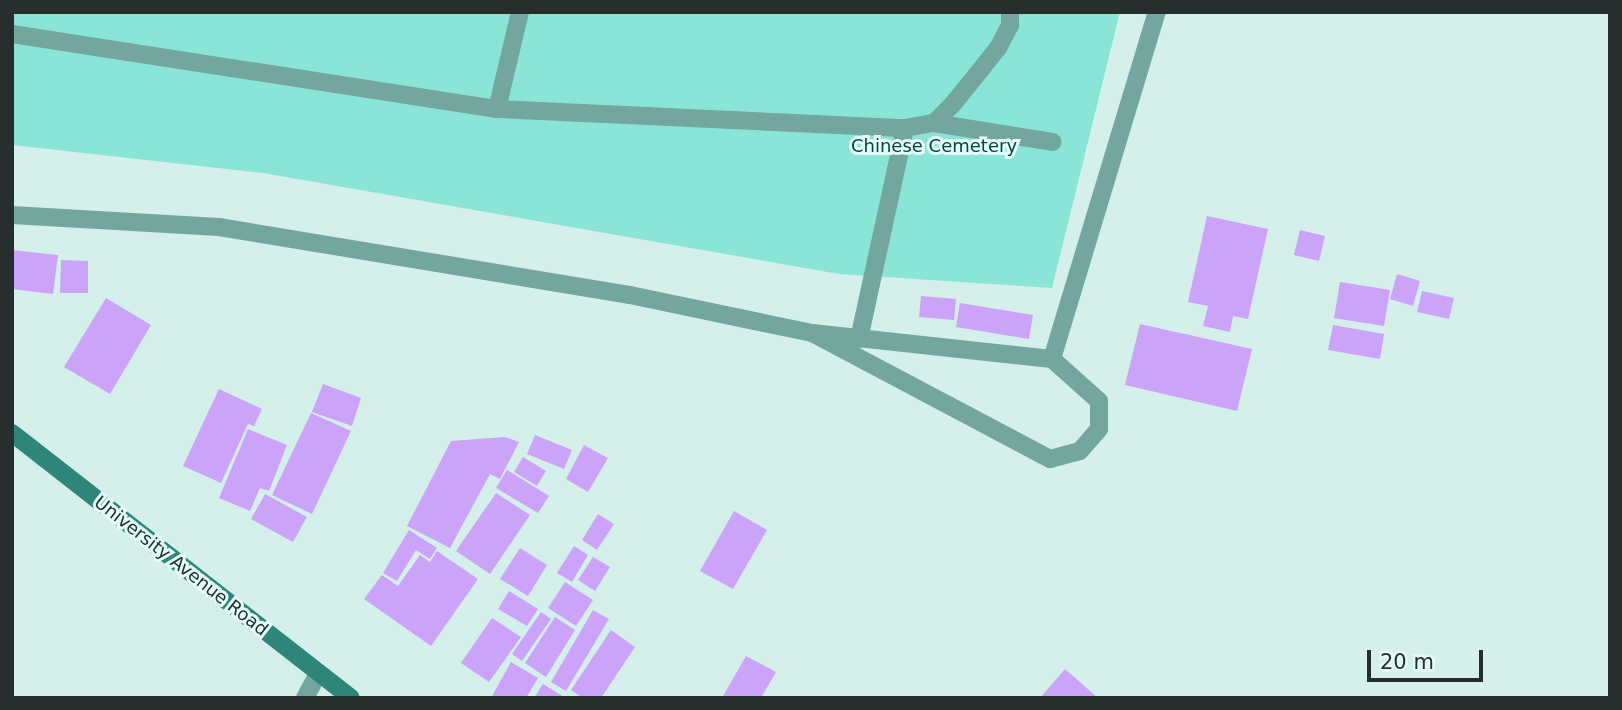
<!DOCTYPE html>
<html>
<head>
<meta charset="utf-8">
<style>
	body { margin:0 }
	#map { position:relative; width:1622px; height:710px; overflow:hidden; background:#d5efea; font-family:"DejaVu Sans",sans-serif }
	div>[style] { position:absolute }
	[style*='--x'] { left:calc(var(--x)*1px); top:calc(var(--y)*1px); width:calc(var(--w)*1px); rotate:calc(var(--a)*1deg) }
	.green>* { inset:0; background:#8be5d7 }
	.building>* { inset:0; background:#cba4f9 }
	.service>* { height:18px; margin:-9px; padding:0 9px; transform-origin:9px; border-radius:9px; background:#73a69e }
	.minor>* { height:18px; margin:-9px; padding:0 9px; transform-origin:9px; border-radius:9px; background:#73a69e }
	.secondary>* { height:18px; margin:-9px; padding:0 9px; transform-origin:9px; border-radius:9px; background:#2e857a }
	span { translate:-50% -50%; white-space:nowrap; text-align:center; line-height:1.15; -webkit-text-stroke:6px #e3fcf7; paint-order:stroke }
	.park-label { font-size:18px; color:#02453e }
	.street-label { font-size:18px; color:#262f2e }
	.frame { position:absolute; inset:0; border:14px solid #262f2e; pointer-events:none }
	.scale { position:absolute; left:1367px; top:650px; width:116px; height:32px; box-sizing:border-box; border:4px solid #262f2e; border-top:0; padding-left:9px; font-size:21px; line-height:24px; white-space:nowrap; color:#262f2e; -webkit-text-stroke:5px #e3fcf7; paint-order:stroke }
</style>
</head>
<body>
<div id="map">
	<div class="green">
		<div style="clip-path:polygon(12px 12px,1120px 12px,1052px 288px,839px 274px,263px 173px,12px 145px)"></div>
	</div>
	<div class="building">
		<div style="clip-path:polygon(1207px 216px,1268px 229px,1248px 319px,1233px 316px,1230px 332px,1203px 326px,1208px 306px,1188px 302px)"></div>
		<div style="clip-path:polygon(1300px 230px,1325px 236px,1319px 261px,1294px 255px)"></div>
		<div style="clip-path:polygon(12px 250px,58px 255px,53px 294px,12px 289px)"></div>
		<div style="clip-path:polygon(61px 260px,88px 261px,88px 293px,60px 293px)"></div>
		<div style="clip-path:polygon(1397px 274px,1420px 281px,1413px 306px,1390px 299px)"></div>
		<div style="clip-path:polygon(1340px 282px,1390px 290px,1384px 326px,1334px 318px)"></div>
		<div style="clip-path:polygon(1422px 291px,1454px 298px,1449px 319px,1417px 312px)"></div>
		<div style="clip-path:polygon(921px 296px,956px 299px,954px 320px,919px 317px)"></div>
		<div style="clip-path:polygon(106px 298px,151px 325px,110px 394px,64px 367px)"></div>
		<div style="clip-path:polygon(960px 303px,1033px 315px,1029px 339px,956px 327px)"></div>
		<div style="clip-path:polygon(1140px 324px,1252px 349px,1237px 411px,1125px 385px)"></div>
		<div style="clip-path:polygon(1333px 325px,1384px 334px,1380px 359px,1328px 350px)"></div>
		<div style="clip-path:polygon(323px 384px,361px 398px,352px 426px,312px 412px)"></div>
		<div style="clip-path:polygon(219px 389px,262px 409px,254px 426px,248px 424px,221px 483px,183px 466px)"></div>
		<div style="clip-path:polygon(311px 413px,351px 431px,312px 514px,272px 495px)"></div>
		<div style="clip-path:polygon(248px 429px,287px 445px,269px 491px,260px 488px,250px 511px,219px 498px)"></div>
		<div style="clip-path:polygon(535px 435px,572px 450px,564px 469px,527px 454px)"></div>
		<div style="clip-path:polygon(505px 437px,519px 442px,500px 479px,490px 474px,450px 548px,407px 526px,451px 441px)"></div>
		<div style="clip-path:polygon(584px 445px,608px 458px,588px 492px,566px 479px)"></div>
		<div style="clip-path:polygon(523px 457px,546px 471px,537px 486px,514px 472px)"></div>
		<div style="clip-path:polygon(507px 470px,549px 496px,538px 513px,496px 488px)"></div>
		<div style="clip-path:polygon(496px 493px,530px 515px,490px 574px,456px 551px)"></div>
		<div style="clip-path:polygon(265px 494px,307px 517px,293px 542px,251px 519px)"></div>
		<div style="clip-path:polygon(734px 511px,767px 530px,733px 589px,700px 571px)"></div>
		<div style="clip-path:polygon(598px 514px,614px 524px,597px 550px,582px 540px)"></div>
		<div style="clip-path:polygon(409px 530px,437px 548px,430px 559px,416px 550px,397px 581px,383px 573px)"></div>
		<div style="clip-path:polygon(574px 546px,588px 555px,572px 582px,557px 573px)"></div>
		<div style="clip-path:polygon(520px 548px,547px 565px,528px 596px,500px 579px)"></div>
		<div style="clip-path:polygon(437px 551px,478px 579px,431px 646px,364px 599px,382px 575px,398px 586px,420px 555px,430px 562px)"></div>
		<div style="clip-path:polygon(593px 557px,610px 567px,595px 591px,578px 580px)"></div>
		<div style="clip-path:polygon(565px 582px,593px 600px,576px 626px,548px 608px)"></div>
		<div style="clip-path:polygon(509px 591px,538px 609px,527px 626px,498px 609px)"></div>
		<div style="clip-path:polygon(593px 610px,609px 619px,566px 691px,551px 682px)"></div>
		<div style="clip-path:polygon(541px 612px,551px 619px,522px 661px,512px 654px)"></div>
		<div style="clip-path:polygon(555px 617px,575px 630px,546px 677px,525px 663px)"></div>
		<div style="clip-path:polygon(492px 618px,521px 637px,489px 682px,461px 663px)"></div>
		<div style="clip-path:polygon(611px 630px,635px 647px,601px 698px,583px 698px,571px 690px)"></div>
		<div style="clip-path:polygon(746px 656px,776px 672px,761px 698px,722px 698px)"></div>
		<div style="clip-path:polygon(511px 662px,538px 678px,526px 698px,491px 698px)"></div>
		<div style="clip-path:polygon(1065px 669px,1098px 698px,1040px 698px)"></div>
		<div style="clip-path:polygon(543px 684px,566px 698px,534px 698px)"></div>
	</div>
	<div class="service">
		<div style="--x:12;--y:34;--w:491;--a:8.8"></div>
		<div style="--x:497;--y:109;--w:408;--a:2.7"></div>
		<div style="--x:905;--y:128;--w:29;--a:-10"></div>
		<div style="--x:934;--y:123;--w:27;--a:-45"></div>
		<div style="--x:953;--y:104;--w:72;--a:-51.2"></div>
		<div style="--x:998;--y:48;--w:26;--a:-62"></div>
		<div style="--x:1010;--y:25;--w:13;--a:-90"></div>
		<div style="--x:497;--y:109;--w:100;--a:-76.7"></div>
		<div style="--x:934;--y:123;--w:120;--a:9.1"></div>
		<div style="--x:859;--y:339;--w:216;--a:-77.7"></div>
		<div style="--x:1052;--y:359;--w:363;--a:-73.2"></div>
	</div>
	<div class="minor">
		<div style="--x:12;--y:215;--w:207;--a:3.3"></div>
		<div style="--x:219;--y:227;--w:417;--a:9.4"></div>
		<div style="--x:630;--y:295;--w:186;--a:11.8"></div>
		<div style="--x:812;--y:333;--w:241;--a:6.2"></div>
		<div style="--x:1052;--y:359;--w:63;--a:41.8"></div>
		<div style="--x:1099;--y:401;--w:28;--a:90"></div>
		<div style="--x:1099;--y:429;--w:29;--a:131"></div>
		<div style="--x:1080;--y:451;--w:31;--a:165"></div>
		<div style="--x:1050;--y:459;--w:269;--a:-152.1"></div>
		<div style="--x:305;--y:698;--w:27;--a:-62"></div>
	</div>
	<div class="secondary">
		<div style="--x:12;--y:433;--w:430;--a:38"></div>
	</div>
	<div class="park-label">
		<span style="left:934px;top:146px">Chinese Cemetery</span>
	</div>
	<div class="street-label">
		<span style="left:181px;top:566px;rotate:38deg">University Avenue Road</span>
	</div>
	<div class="frame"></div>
	<div class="scale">20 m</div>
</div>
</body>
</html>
